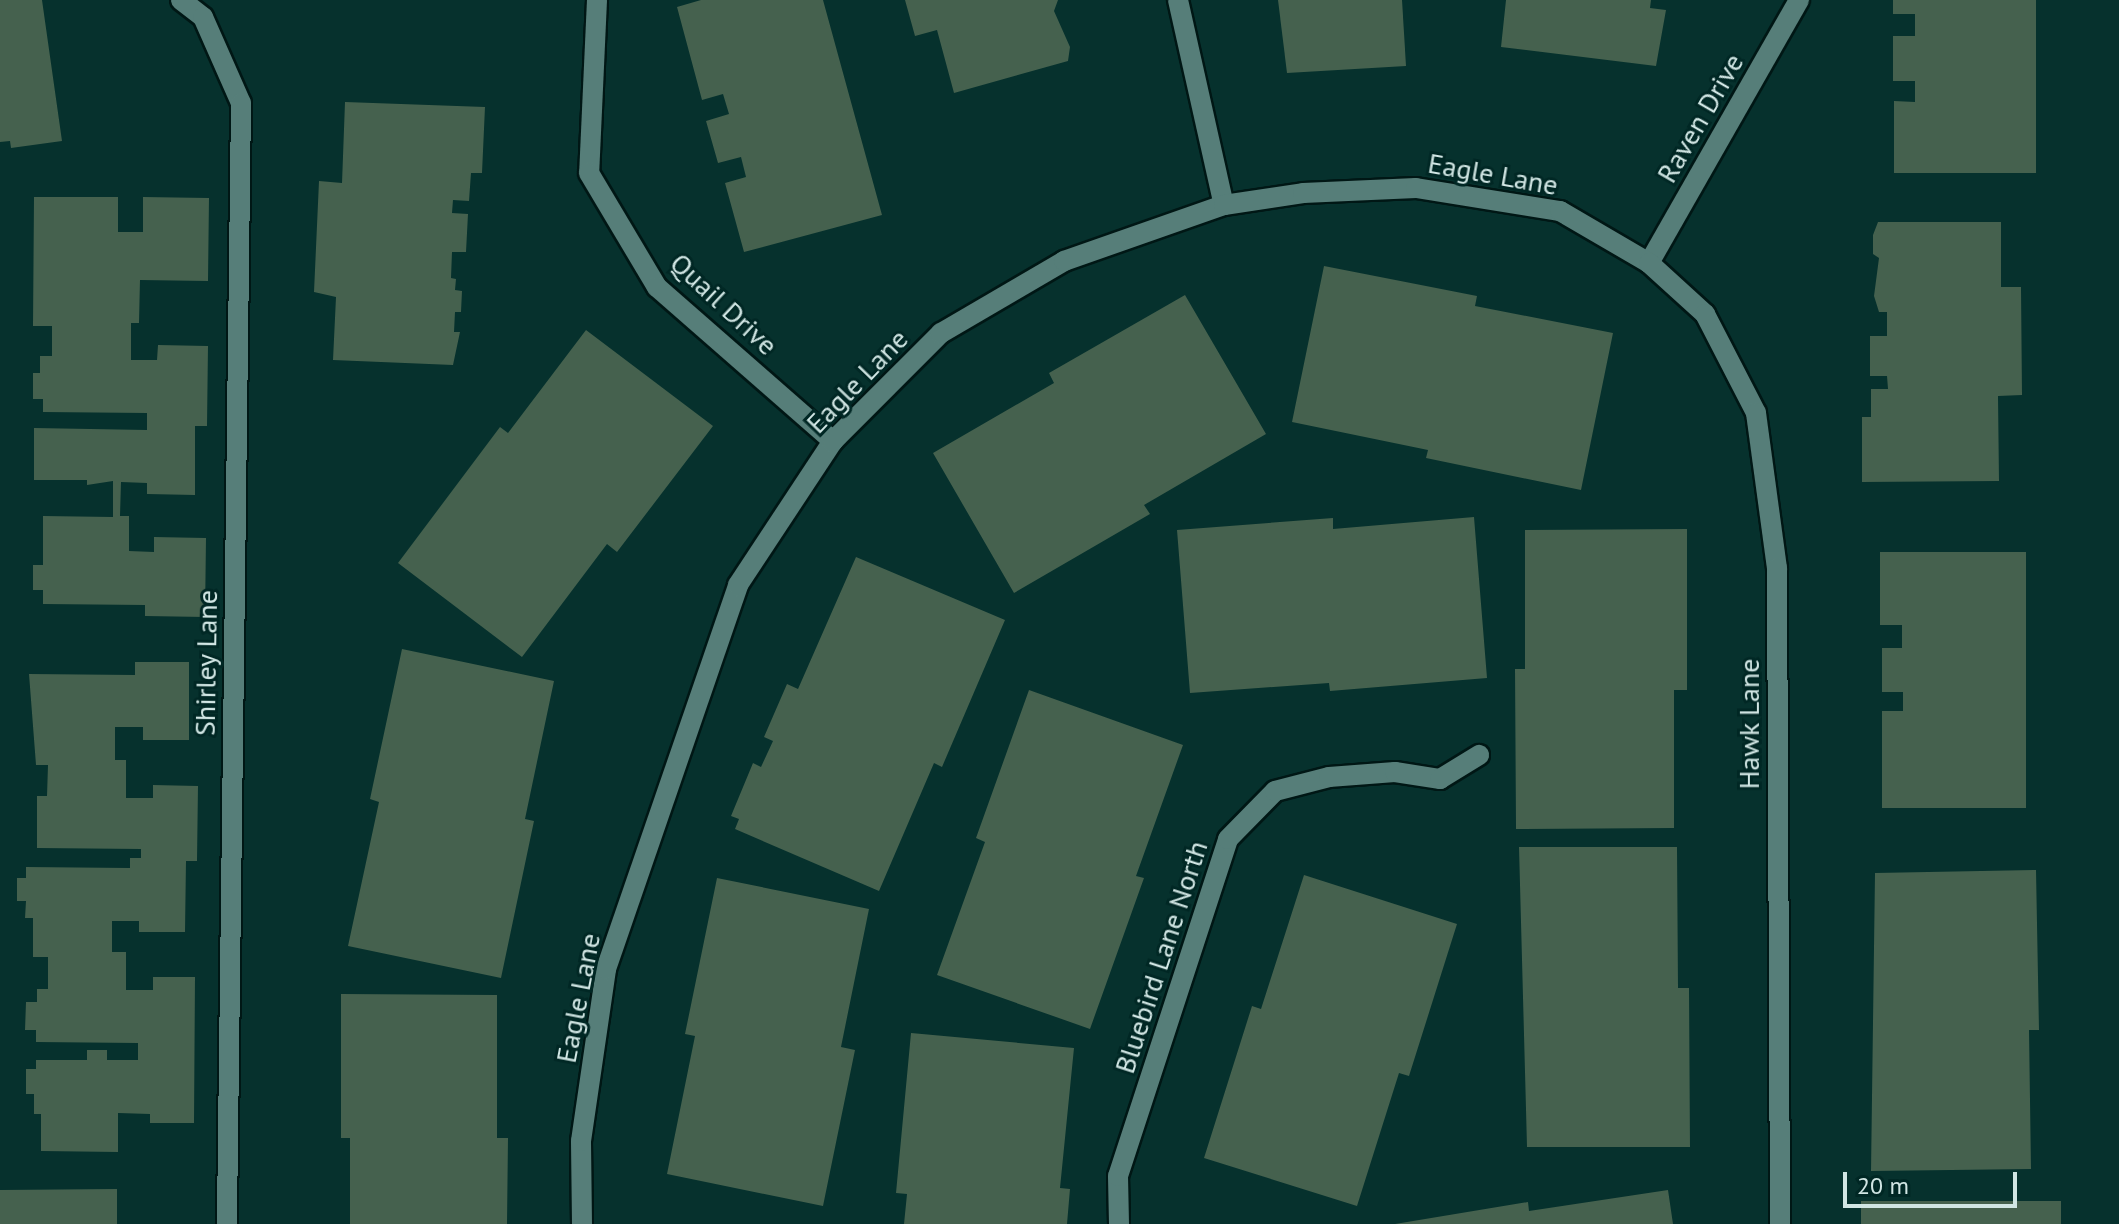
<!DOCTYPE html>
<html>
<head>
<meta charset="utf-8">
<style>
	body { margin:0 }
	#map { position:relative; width:2119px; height:1224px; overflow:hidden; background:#06312d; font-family:"PT Sans",sans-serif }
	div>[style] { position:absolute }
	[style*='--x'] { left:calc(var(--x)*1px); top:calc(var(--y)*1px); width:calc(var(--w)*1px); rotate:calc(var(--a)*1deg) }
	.building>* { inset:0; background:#45614e }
	.roads { filter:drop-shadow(2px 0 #001715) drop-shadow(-2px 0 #001715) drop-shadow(0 2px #001715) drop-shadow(0 -2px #001715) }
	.minor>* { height:20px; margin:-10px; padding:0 10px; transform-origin:10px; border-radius:10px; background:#567e79 }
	span { translate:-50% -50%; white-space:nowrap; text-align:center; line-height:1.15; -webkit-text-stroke:6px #002724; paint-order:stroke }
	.street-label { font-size:28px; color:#d1e6e4 }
	.scale { position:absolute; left:1843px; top:1172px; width:174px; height:36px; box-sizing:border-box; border:4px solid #d1e6e4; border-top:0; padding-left:10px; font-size:24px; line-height:28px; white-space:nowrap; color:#d1e6e4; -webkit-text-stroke:6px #002724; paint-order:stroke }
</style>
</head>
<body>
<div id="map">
	<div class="building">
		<div style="clip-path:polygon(0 0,42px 0,62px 141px,11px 148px,10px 141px,0 142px)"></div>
		<div style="clip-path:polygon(701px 0,823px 0,882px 215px,744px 252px,725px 183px,746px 177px,741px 157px,718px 163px,706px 121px,729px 114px,723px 94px,702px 100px,677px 7px)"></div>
		<div style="clip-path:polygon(905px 0,1058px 0,1054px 11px,1070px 47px,1068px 61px,954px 93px,937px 30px,915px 36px)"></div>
		<div style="clip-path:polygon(1278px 0,1402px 0,1406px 66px,1287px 73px)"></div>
		<div style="clip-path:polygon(1506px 0,1651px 0,1650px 8px,1666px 10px,1656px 66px,1501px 47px)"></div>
		<div style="clip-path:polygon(1893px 0,2036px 0,2036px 173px,1894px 173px,1894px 101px,1915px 102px,1915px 81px,1893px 81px,1893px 36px,1915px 36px,1915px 14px,1893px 14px)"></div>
		<div style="clip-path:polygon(345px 102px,485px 107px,482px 173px,471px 173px,469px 201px,453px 200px,452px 213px,468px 214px,466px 252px,452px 252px,451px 278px,456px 279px,455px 290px,462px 291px,461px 312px,455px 312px,454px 332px,460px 332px,453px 365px,333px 360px,336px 297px,314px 292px,319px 181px,342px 183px)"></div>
		<div style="clip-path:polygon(34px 197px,118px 197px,118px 232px,143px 232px,143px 197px,209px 198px,208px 281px,140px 280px,139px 323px,131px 323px,131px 360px,157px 360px,158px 345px,208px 346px,207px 426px,195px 426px,195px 495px,147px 494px,147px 483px,121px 482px,120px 516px,129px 516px,129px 551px,154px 552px,154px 537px,206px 538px,205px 617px,145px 616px,145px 605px,43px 604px,43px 590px,33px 590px,33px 565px,43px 565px,43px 516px,113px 517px,113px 481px,87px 485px,87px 480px,34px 480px,34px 428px,147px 430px,147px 413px,43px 412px,43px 399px,33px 399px,33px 373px,40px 373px,40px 356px,52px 356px,52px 326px,33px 326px)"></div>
		<div style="clip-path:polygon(1878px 222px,2001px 222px,2001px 287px,2021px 287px,2022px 395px,1998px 396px,1999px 481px,1862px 482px,1862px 417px,1871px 417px,1871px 389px,1888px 389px,1887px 376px,1870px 376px,1870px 336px,1887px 336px,1887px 312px,1879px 312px,1874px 296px,1879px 258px,1873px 254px,1873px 235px)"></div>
		<div style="clip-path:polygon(1324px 266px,1477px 296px,1475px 306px,1613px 333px,1581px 490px,1426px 458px,1428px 450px,1292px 422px)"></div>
		<div style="clip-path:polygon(1185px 295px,1266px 434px,1144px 505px,1150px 514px,1014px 593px,933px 453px,1054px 383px,1049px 373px)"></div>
		<div style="clip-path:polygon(586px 330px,713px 426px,617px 552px,607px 544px,522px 657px,398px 563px,500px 427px,508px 433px)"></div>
		<div style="clip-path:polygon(1474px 517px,1487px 678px,1330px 691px,1329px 683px,1190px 693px,1177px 530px,1333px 518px,1333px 529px)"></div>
		<div style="clip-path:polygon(1687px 529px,1687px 690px,1674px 690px,1674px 828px,1516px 829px,1515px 669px,1525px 669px,1525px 530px)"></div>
		<div style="clip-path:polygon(1880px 552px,2026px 552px,2026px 808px,1882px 808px,1882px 711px,1903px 711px,1903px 692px,1882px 692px,1882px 648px,1902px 648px,1902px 625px,1880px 625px)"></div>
		<div style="clip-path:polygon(856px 557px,1005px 620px,942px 767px,934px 763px,879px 891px,735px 829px,739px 819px,731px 816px,753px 763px,761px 767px,773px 741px,764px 737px,787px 684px,798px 689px)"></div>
		<div style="clip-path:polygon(402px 649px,554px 681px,525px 819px,534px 821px,501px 978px,348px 946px,379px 802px,370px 799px)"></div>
		<div style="clip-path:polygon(135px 662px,189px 662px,189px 740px,143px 740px,143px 727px,115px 727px,115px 760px,126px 760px,126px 798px,153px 798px,153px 785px,198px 786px,197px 861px,186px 861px,185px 932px,139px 932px,139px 921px,112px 921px,112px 952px,126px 952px,126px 990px,153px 990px,153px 977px,195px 977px,194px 1123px,150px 1123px,150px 1114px,118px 1113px,118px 1152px,41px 1151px,41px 1114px,34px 1114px,34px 1094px,26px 1094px,26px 1069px,36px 1069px,36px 1060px,87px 1060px,87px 1050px,107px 1050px,107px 1060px,138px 1060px,138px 1043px,36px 1042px,36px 1030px,25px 1030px,26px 1002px,37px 1002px,37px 989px,48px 989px,48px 957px,33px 957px,33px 918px,25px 918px,26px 901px,17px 901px,17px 878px,26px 878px,26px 867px,130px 868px,130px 858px,141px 858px,141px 849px,37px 848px,37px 796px,47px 796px,48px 765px,36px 765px,29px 674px,135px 675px)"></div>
		<div style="clip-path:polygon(1029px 690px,1183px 745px,1136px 876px,1144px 878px,1090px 1029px,937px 975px,985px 842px,976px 838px)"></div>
		<div style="clip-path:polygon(1519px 847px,1677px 847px,1678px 988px,1689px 988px,1690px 1147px,1527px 1147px)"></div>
		<div style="clip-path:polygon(2036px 870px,2039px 1030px,2029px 1030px,2031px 1169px,1871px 1171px,1875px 873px)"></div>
		<div style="clip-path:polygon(1304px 875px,1457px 924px,1409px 1076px,1399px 1073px,1357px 1206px,1204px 1158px,1252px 1006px,1261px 1009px)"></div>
		<div style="clip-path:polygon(717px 878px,869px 909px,841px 1047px,855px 1050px,823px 1206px,667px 1174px,695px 1036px,685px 1034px)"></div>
		<div style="clip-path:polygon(341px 994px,497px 995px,497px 1138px,508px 1138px,507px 1224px,350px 1224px,350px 1138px,341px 1138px)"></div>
		<div style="clip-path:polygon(911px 1033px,1074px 1048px,1060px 1188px,1070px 1189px,1067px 1224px,904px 1224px,907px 1194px,896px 1193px)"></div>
		<div style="clip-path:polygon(117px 1189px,117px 1224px,0 1224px,0 1190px)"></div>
		<div style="clip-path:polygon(1668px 1190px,1673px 1224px,1395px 1224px,1528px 1202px,1529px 1211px)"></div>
		<div style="clip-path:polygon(1861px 1201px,2061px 1201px,2061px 1224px,1861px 1224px)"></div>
	</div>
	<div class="roads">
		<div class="minor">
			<div style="--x:181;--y:0;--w:28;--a:38"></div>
			<div style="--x:203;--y:17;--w:94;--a:66.2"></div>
			<div style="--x:241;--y:103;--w:1121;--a:90.72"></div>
			<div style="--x:597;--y:0;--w:173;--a:92.6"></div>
			<div style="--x:589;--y:173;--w:133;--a:59.2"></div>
			<div style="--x:657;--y:287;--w:234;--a:41.2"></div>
			<div style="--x:1178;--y:0;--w:210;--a:77.4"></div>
			<div style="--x:1649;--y:263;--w:303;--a:-60.3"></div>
			<div style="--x:582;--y:1224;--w:83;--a:-90.7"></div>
			<div style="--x:581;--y:1141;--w:174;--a:-81.7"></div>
			<div style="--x:606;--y:969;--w:406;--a:-71"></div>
			<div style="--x:738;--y:585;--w:173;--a:-56.6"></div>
			<div style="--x:833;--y:441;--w:153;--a:-45"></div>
			<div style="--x:941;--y:333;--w:143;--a:-30.3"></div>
			<div style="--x:1064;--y:261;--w:170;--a:-19.3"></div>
			<div style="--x:1224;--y:205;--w:80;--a:-8.6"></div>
			<div style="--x:1303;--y:193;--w:113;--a:-2.5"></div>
			<div style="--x:1416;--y:188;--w:146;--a:9.1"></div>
			<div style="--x:1560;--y:211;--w:103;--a:30.3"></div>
			<div style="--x:1649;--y:263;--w:76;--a:42.3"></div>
			<div style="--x:1705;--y:314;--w:111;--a:62.7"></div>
			<div style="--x:1756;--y:413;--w:156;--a:82.3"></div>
			<div style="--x:1777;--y:568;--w:656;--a:89.74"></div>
			<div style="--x:1119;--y:1224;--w:48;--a:-91.2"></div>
			<div style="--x:1118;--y:1176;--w:354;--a:-71.9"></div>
			<div style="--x:1228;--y:839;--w:67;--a:-45.6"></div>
			<div style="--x:1275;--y:791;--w:56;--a:-14.5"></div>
			<div style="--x:1329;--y:777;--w:66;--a:-4.3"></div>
			<div style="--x:1395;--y:772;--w:46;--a:8.8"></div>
			<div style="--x:1440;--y:779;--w:46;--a:-31.6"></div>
		</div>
	</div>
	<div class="street-label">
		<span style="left:1700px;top:118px;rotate:-60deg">Raven Drive</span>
		<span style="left:1493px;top:174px;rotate:10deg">Eagle Lane</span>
		<span style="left:724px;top:304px;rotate:43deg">Quail Drive</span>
		<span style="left:857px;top:381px;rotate:-46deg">Eagle Lane</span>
		<span style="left:206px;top:663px;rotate:-89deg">Shirley Lane</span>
		<span style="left:1749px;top:724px;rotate:-90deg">Hawk Lane</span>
		<span style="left:1161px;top:957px;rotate:-72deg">Bluebird Lane North</span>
		<span style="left:578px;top:998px;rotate:-79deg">Eagle Lane</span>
	</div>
	<div class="scale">20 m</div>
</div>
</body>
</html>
